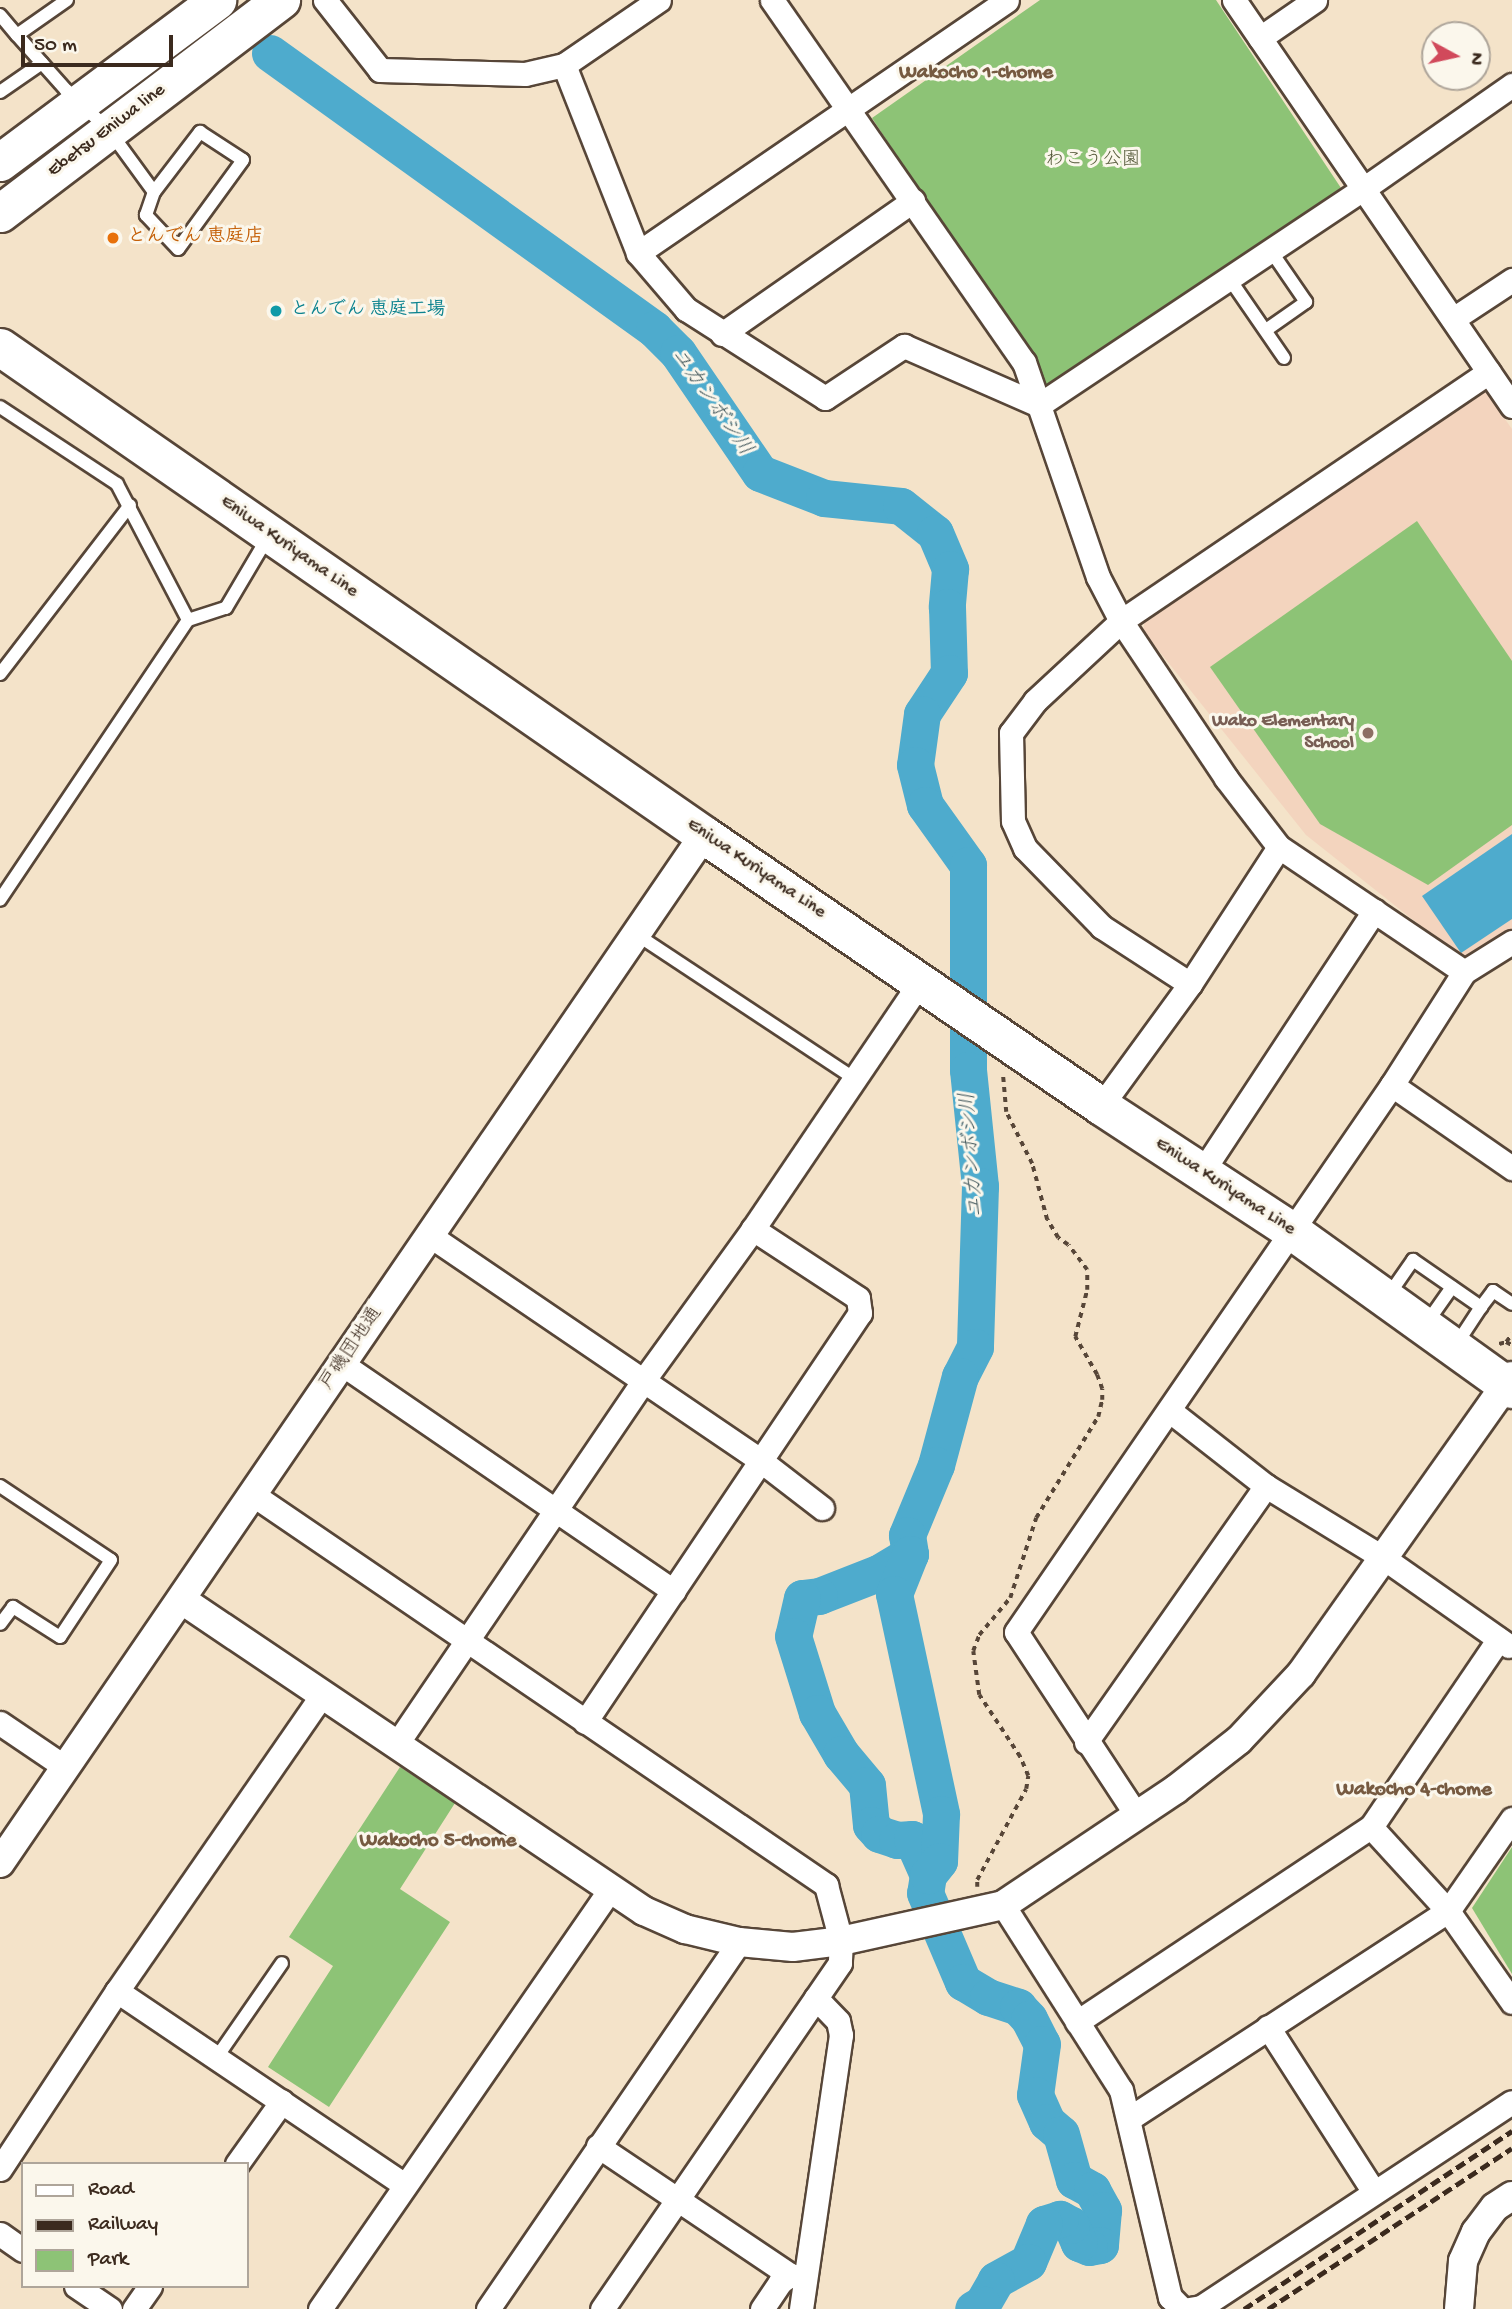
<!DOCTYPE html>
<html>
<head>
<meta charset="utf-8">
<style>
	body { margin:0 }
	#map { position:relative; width:1512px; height:2309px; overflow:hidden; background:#f4e3c9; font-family:"Gochi Hand","Klee One",sans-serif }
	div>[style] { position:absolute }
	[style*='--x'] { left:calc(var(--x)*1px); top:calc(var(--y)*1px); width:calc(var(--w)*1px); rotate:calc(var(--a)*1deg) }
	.built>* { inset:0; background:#f3d4be }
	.green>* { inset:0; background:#8dc376 }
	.water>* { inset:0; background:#4eabcd }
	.river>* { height:37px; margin:-18.5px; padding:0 18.5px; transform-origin:18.5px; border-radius:18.5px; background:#4eabcd }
	.path>* { height:3.5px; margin-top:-1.75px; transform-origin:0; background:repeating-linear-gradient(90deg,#574638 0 5px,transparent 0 10px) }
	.roads { filter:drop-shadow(2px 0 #574638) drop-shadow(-2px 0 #574638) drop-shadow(0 2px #574638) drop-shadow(0 -2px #574638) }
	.service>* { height:12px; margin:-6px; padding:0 6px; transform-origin:6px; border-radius:6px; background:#fff }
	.minor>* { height:23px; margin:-11.5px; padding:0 11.5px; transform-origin:11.5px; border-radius:11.5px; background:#fff }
	.tertiary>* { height:28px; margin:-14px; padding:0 14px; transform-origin:14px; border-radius:14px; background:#fff }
	.primary>* { height:37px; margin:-18.5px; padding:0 18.5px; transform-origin:18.5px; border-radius:18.5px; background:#fff }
	.rail>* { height:5px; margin-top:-2.5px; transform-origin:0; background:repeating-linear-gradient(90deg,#3b2a1e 0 10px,transparent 0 15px) }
	.dots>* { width:19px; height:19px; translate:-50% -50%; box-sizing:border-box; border:4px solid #fbf7ec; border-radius:50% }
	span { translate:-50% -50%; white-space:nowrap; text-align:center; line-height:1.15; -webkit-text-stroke:6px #fbf7ec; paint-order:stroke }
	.street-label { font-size:19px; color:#3b2a1e }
	.park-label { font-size:19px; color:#545838 }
	.food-label { font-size:19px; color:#c56008; font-weight:700 }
	.left { translate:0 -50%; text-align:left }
	.culture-label { font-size:19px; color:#0d838f; font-weight:700 }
	.education-label { font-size:19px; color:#785e54; font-weight:700 }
	.right { translate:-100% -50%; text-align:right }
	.neighbourhood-label { font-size:21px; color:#765a41; font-weight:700 }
	.water-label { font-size:21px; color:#42575b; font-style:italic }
	.legend { position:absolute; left:21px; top:2162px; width:228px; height:126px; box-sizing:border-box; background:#fbf7ec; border:2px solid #aea59a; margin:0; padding:9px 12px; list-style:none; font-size:21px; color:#3b2a1e }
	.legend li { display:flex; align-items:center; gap:14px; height:35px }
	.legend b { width:35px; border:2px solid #aea59a }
	.north { position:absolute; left:1421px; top:21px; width:70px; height:70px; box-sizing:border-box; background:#fbf7ec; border:2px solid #aea59a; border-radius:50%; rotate:98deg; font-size:19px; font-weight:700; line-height:28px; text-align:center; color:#3b2a1e }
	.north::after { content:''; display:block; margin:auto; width:24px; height:32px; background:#d1495b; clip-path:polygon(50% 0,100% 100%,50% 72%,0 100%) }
	.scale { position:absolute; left:21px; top:35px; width:152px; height:32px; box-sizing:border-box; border:4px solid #3b2a1e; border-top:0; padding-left:9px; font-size:21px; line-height:24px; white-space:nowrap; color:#3b2a1e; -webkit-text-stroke:5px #fbf7ec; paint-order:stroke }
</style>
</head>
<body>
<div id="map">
	<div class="built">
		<div style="clip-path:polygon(1483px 388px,1512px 429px,1512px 931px,1465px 961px,1306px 835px,1143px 631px,1145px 619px)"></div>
	</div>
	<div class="green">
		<div style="clip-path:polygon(1040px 0,1216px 0,1341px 188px,1044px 390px,1026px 352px,872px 118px)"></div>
		<div style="clip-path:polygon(1417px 521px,1512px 661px,1512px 825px,1428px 885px,1320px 824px,1210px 667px)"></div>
		<div style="clip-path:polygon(400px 1767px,455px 1803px,400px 1889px,450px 1922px,329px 2107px,268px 2067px,333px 1966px,289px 1937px)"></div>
		<div style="clip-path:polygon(1512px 1847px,1512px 1974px,1472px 1908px)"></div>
	</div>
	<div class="water">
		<div style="clip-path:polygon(1512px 834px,1512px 919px,1461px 953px,1422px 896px)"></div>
	</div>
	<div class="river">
		<div style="--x:270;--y:53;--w:473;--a:35.7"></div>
		<div style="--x:654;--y:329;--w:34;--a:45"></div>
		<div style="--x:678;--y:353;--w:145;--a:55.7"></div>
		<div style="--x:760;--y:473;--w:69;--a:21.3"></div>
		<div style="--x:824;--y:498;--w:77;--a:5.9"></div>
		<div style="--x:901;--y:506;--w:43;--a:38.5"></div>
		<div style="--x:935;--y:533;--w:39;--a:67"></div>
		<div style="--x:950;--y:569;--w:38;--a:95"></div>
		<div style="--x:947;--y:607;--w:66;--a:88.3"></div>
		<div style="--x:949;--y:673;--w:49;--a:123.4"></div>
		<div style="--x:922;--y:714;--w:51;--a:97.8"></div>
		<div style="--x:915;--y:765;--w:41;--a:76"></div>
		<div style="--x:925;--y:805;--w:74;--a:54.4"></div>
		<div style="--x:968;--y:865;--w:205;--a:90"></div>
		<div style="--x:968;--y:1070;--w:117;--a:84.1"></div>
		<div style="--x:980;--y:1186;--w:161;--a:91.8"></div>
		<div style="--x:975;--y:1347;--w:33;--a:117"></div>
		<div style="--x:960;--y:1376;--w:92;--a:105.1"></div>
		<div style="--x:936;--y:1465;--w:76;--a:112.5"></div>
		<div style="--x:907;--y:1535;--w:19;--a:81"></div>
		<div style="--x:910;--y:1554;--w:37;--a:149"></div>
		<div style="--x:878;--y:1573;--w:63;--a:158.7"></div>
		<div style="--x:819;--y:1596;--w:17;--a:173"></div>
		<div style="--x:802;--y:1598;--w:39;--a:103"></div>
		<div style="--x:793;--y:1636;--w:81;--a:72.7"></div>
		<div style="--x:817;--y:1713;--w:48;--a:59.7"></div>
		<div style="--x:841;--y:1754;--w:40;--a:50"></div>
		<div style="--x:867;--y:1785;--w:40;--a:84.3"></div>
		<div style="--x:871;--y:1825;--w:12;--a:48"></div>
		<div style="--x:879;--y:1834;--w:19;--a:18"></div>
		<div style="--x:897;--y:1840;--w:15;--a:-4"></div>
		<div style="--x:912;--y:1839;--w:39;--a:66"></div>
		<div style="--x:928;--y:1875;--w:18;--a:99"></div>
		<div style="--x:925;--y:1893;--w:97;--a:66.9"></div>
		<div style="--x:963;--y:1982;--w:29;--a:31"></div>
		<div style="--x:988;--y:1997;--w:32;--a:18"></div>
		<div style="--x:1018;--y:2007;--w:16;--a:47"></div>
		<div style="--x:1029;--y:2019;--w:28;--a:63"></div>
		<div style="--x:1042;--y:2044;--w:51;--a:97.8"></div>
		<div style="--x:1035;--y:2095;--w:30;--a:66"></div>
		<div style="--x:1047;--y:2122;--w:18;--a:41"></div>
		<div style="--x:1061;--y:2134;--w:48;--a:74.2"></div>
		<div style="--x:1074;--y:2180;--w:21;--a:29"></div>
		<div style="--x:1092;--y:2190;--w:23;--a:61"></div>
		<div style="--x:1103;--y:2210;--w:35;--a:95"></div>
		<div style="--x:1100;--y:2245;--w:11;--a:170"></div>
		<div style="--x:1089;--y:2247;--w:11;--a:-158"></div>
		<div style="--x:1079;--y:2243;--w:20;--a:-114"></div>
		<div style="--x:1071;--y:2225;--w:13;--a:-151"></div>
		<div style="--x:1060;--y:2219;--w:17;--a:163"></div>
		<div style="--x:1044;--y:2224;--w:41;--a:112.8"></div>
		<div style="--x:1028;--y:2262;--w:37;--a:151"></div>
		<div style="--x:996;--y:2280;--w:28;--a:120"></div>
		<div style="--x:982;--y:2304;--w:10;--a:151"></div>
		<div style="--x:910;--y:1554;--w:43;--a:111.8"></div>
		<div style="--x:894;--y:1594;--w:225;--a:77.9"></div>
		<div style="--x:941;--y:1814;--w:47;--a:92.4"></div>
		<div style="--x:939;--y:1861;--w:18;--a:128"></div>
	</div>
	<div class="path">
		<div style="--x:1506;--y:1342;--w:10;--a:-53"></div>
		<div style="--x:1499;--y:1344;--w:7;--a:-16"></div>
		<div style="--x:1506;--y:1342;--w:7;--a:27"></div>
		<div style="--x:977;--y:1887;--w:7;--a:-90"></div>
		<div style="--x:977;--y:1880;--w:103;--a:-61.7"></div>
		<div style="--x:1026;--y:1789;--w:13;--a:-81"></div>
		<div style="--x:1028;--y:1776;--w:21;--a:-113"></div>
		<div style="--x:1020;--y:1757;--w:74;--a:-123.5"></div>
		<div style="--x:979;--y:1695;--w:44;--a:-97.8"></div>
		<div style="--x:973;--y:1651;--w:17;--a:-69"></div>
		<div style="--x:979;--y:1635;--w:48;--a:-50"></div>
		<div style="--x:1010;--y:1598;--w:84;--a:-72"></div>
		<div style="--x:1036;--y:1518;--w:119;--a:-58.5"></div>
		<div style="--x:1098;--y:1417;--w:17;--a:-77"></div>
		<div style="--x:1102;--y:1400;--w:11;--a:-90"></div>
		<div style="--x:1102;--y:1389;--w:15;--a:-110"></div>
		<div style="--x:1097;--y:1375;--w:44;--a:-120.1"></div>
		<div style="--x:1075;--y:1337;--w:49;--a:-75.7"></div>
		<div style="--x:1087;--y:1290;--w:20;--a:-90"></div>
		<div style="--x:1087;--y:1270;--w:31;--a:-127"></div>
		<div style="--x:1068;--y:1245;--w:12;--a:-145"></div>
		<div style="--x:1058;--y:1238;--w:21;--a:-121"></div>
		<div style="--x:1047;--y:1220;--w:58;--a:-105"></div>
		<div style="--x:1032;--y:1164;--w:58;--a:-116.6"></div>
		<div style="--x:1006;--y:1112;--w:37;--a:-95"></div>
	</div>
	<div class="roads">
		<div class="service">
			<div style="--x:0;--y:15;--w:26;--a:50"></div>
			<div style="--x:17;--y:35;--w:61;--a:-35"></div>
			<div style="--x:17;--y:35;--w:74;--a:48.3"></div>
			<div style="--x:66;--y:90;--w:57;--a:42.9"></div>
			<div style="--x:108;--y:129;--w:78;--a:53.9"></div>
			<div style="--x:0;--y:92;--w:51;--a:-34.6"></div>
			<div style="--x:200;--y:132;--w:51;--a:33.1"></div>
			<div style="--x:243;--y:160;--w:110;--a:126.1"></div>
			<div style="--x:178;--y:249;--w:47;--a:-133.3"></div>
			<div style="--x:146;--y:215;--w:24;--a:-71"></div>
			<div style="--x:154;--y:192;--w:76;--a:-52.5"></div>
			<div style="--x:1229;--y:278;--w:97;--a:55.5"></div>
			<div style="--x:1266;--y:330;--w:49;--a:-35"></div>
			<div style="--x:1306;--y:302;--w:62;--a:-124.5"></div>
			<div style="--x:0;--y:407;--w:140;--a:33.3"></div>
			<div style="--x:117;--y:484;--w:153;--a:62.4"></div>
			<div style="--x:188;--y:620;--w:337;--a:123.9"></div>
			<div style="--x:188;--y:620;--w:40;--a:-18"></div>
			<div style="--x:226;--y:608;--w:82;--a:-59.4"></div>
			<div style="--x:0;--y:674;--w:213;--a:-52.4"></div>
			<div style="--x:636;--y:934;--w:263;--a:33.5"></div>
			<div style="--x:1388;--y:1296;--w:44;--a:-55.2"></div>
			<div style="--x:1413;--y:1260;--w:83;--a:34.7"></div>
			<div style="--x:1481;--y:1307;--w:20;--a:-53"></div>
			<div style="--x:1493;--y:1291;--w:23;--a:34"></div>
			<div style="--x:1426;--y:1324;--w:45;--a:-54.9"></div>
			<div style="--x:1456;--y:1345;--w:45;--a:-56.7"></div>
			<div style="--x:0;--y:1486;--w:133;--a:33.7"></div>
			<div style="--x:111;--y:1560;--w:92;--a:123.5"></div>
			<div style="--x:60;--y:1637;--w:56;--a:-147.4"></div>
			<div style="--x:13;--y:1607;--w:21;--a:127"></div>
			<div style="--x:217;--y:2057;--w:114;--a:-55.3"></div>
		</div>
		<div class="minor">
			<div style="--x:325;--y:0;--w:89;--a:51.8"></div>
			<div style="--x:380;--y:70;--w:145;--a:1.6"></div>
			<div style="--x:525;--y:74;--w:40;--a:-13"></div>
			<div style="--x:564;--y:65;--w:115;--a:-34.4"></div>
			<div style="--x:772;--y:0;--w:441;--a:55.2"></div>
			<div style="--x:1024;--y:362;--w:227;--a:71"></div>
			<div style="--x:1098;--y:577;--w:50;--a:62.4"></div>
			<div style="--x:1121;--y:621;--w:189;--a:56.2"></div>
			<div style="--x:1226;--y:778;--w:87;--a:52.5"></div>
			<div style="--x:1279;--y:847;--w:223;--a:34"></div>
			<div style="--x:1234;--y:0;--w:492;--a:55.6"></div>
			<div style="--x:1260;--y:38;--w:67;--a:-34.6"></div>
			<div style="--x:564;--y:65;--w:202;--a:68.5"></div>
			<div style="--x:638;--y:253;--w:74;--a:49.4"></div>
			<div style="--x:686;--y:309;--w:165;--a:32.6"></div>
			<div style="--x:825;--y:398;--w:95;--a:-33.4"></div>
			<div style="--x:904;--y:346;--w:147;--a:23.6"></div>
			<div style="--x:1039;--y:405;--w:389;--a:-33.7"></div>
			<div style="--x:1363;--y:189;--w:182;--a:-34.9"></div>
			<div style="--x:638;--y:253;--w:447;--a:-34.4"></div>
			<div style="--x:1453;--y:319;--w:71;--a:-33.5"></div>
			<div style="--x:722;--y:334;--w:233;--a:-34.9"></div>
			<div style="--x:1190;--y:984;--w:105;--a:-147.1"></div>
			<div style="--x:1102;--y:927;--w:110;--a:-134.3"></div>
			<div style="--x:1025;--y:848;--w:30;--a:-114"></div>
			<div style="--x:1013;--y:821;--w:88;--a:-91.3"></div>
			<div style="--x:1011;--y:733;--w:40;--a:-53"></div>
			<div style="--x:1035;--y:701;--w:117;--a:-42.9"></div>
			<div style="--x:1121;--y:621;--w:444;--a:-34.1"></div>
			<div style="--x:1392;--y:1085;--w:146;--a:34.7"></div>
			<div style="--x:1101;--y:1106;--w:151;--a:-53.9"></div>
			<div style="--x:1190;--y:984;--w:163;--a:-57"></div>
			<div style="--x:1202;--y:1172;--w:313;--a:-56.6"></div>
			<div style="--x:429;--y:1235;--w:402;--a:34.2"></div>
			<div style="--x:761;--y:1461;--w:77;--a:37.6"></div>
			<div style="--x:342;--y:1364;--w:402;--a:34.4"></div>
			<div style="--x:1170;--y:1411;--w:122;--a:38"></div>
			<div style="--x:1266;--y:1486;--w:140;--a:31.5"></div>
			<div style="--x:1385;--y:1559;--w:151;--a:35.1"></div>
			<div style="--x:252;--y:1494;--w:695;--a:34.26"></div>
			<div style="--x:826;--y:1885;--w:58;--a:75"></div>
			<div style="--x:841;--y:1941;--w:22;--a:93"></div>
			<div style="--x:840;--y:1963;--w:420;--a:124.5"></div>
			<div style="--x:585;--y:1722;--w:493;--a:-56.1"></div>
			<div style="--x:860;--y:1313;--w:15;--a:-98"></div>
			<div style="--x:858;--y:1298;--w:126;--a:-146.7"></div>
			<div style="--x:0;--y:1723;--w:78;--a:34.1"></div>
			<div style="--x:1086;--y:1742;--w:313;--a:-54.9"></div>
			<div style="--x:396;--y:1745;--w:440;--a:-55.8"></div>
			<div style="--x:643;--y:1381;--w:188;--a:-54.1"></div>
			<div style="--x:753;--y:1229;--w:300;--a:-55.9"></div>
			<div style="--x:1137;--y:1816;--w:220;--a:-123.3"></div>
			<div style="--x:1016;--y:1632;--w:664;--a:-55.5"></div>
			<div style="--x:1392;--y:1085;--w:134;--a:-57.5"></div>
			<div style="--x:1464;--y:972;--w:57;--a:-32"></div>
			<div style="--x:1371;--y:1827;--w:114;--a:47.5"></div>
			<div style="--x:1448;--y:1911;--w:111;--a:54.9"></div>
			<div style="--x:1003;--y:1905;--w:219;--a:57.5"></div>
			<div style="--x:1121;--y:2090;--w:213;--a:76.7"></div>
			<div style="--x:1170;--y:2297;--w:17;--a:45"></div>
			<div style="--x:117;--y:1991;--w:347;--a:34"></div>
			<div style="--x:1077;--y:2022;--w:353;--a:-33.6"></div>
			<div style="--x:1371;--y:1827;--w:227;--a:-55.8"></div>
			<div style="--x:1268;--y:2027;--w:196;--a:57.3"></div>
			<div style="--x:1130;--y:2118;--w:379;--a:-33.1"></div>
			<div style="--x:1448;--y:1911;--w:112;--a:-55.2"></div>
			<div style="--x:598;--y:2146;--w:231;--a:33.9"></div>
			<div style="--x:237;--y:2164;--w:77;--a:-54.5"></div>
			<div style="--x:0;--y:2169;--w:213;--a:-56.7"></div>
			<div style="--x:117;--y:1991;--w:361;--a:-55.3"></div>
			<div style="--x:0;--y:2234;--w:28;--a:35"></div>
			<div style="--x:76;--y:2286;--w:41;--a:34.1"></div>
			<div style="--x:134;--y:2309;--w:28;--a:-55"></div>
			<div style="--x:320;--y:2309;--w:508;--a:-55.34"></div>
			<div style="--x:488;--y:2309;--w:445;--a:-55.6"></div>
			<div style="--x:762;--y:2309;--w:32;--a:-56"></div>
			<div style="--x:780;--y:2282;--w:12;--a:-35"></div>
			<div style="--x:790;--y:2275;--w:12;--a:14"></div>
			<div style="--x:801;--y:2309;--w:277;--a:-81.7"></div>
			<div style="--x:841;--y:2035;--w:14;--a:-102"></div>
			<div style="--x:838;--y:2021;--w:32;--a:-134"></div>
			<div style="--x:1189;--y:2309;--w:12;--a:-9"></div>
			<div style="--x:1201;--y:2307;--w:372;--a:-33.4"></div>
		</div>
		<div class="tertiary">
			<div style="--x:182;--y:1600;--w:557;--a:33.95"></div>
			<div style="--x:644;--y:1911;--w:45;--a:23.7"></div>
			<div style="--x:685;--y:1929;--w:56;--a:13.5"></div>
			<div style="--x:739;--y:1942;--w:54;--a:5.3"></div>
			<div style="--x:793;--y:1947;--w:48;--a:-7.1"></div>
			<div style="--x:841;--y:1941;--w:166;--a:-12.5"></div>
			<div style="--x:1003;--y:1905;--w:207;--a:-33.8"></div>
			<div style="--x:1175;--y:1790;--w:81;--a:-38"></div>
			<div style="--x:1239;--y:1740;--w:91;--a:-46.8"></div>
			<div style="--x:1301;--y:1674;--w:365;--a:-54.7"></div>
			<div style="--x:0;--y:1863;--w:1246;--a:-55.6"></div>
			<div style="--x:1459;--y:2309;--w:48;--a:-85.2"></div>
			<div style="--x:1463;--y:2261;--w:32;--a:-66"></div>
			<div style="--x:1476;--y:2232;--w:31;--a:-53"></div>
			<div style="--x:1495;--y:2207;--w:20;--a:-33"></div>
		</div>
		<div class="primary">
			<div style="--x:0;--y:162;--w:271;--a:-36.7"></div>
			<div style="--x:0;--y:213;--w:353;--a:-37.2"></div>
			<div style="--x:0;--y:347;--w:857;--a:34.73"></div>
			<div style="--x:704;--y:835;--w:481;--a:34.3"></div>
			<div style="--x:1101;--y:1106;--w:228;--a:33.2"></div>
			<div style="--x:1292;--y:1231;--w:271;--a:35.7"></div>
		</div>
	</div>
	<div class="rail">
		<div style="--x:1244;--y:2309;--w:322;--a:-33.6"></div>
		<div style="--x:1268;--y:2309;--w:292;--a:-33.4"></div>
	</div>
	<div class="dots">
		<div style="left:113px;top:238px;background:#e8710a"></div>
		<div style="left:276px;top:311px;background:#0f9aa8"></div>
		<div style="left:1368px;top:733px;background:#8d6e63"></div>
	</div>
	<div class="street-label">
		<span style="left:107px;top:131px;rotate:-37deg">Ebetsu Eniwa line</span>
		<span style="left:289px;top:547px;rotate:35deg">Eniwa Kuriyama Line</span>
		<span style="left:756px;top:869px;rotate:34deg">Eniwa Kuriyama Line</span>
		<span style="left:1225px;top:1187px;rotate:33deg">Eniwa Kuriyama Line</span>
		<span style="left:352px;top:1349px;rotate:-56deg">戸磯団地通</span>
	</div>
	<div class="park-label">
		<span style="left:1093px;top:161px">わこう公園</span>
	</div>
	<div class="food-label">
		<span class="left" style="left:127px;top:238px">とんでん 恵庭店</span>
	</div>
	<div class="culture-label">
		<span class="left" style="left:290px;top:311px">とんでん 恵庭工場</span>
	</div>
	<div class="education-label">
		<span class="right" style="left:1354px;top:733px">Wako Elementary<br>School</span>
	</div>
	<div class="neighbourhood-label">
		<span style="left:976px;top:74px">Wakocho 1-chome</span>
		<span style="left:1414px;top:1791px">Wakocho 4-chome</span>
		<span style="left:438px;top:1842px">Wakocho 5-chome</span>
	</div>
	<div class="water-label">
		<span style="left:710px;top:403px;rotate:55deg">ユカンボシ川</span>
		<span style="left:974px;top:1155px;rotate:-94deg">ユカンボシ川</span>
	</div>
	<ul class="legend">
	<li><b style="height:9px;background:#fff"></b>Road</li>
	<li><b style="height:9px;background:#3b2a1e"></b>Railway</li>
	<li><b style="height:19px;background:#8dc376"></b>Park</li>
	</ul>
	<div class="north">N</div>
	<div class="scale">50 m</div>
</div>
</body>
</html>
